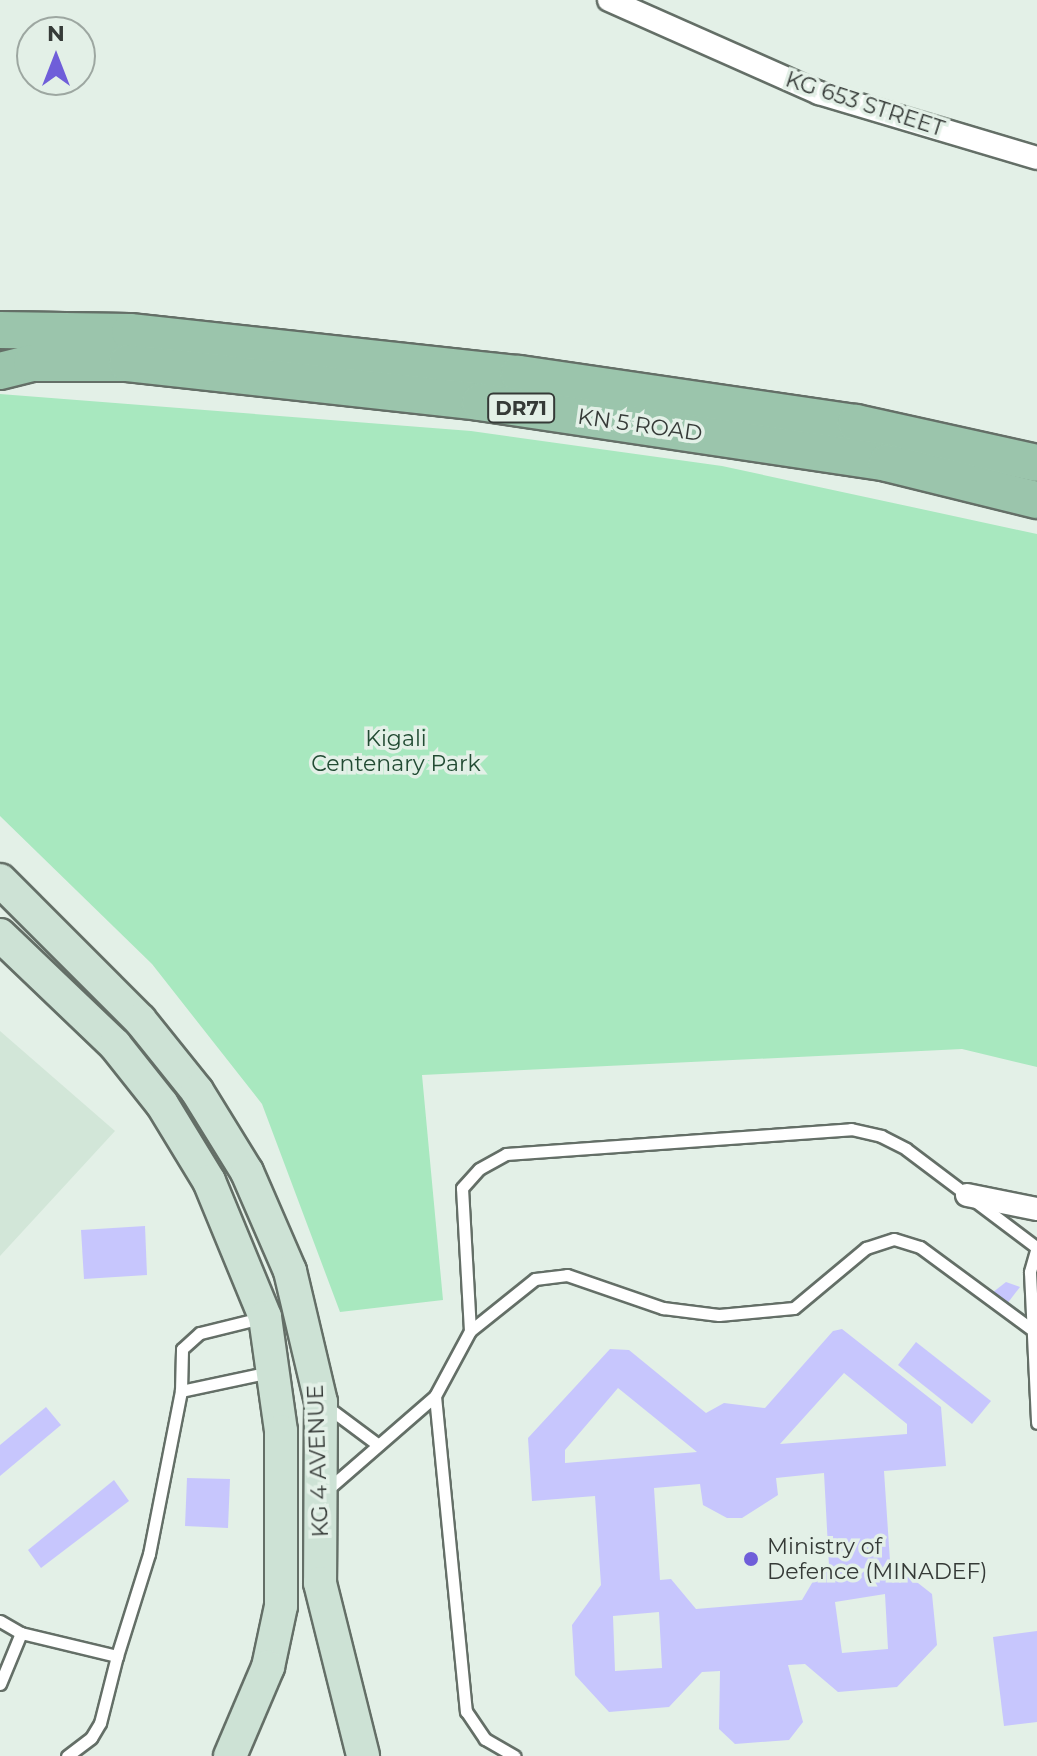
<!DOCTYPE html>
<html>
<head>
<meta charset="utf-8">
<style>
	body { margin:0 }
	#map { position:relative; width:1037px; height:1756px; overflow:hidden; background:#e3f0e7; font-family:Montserrat,sans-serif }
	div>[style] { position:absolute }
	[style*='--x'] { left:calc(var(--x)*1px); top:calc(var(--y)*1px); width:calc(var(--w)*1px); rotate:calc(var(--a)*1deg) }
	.built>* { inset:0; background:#d2e6d8 }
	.green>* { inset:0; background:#a8e8bf }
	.building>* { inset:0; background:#c7c6fd }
	.roads { filter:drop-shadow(2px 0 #646f67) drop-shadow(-2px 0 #646f67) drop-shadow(0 2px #646f67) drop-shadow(0 -2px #646f67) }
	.service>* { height:11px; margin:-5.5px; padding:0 5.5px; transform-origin:5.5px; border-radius:5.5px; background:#fff }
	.minor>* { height:22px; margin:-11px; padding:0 11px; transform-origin:11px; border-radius:11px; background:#fff }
	.secondary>* { height:32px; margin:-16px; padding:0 16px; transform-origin:16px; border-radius:16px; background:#cde2d5 }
	.primary>* { height:36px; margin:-18px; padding:0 18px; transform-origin:18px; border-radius:18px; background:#9bc5ac }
	.dots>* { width:22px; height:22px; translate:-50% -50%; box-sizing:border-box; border:4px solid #e3f0e7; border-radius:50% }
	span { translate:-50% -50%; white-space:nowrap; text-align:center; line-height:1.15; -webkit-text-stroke:7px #e3f0e7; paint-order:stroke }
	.shield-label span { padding:2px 6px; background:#e3f0e7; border:2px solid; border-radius:6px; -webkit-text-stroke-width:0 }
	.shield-label { font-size:20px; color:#353a37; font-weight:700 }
	.street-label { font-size:22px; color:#353a37 }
	.park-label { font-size:22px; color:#224b33 }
	.poi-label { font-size:22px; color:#353a37 }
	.left { translate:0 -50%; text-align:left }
	.north { position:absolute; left:16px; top:16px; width:80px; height:80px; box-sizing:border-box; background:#e3f0e7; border:2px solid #9da7a1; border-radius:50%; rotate:0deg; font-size:22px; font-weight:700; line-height:32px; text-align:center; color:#353a37 }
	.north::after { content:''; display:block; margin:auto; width:28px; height:36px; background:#6f5ed9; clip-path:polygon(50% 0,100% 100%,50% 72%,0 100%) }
</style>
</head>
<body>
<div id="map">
	<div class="built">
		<div style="clip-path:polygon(0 1031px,115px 1131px,0 1256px)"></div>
	</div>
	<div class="green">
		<div style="clip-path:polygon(0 394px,471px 431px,722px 466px,1037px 534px,1037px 1067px,962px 1049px,422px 1075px,443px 1300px,340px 1312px,262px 1104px,152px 964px,0 816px)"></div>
	</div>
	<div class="building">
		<div style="clip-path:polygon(145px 1226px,147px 1275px,84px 1279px,81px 1230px)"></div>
		<div style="clip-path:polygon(1006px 1282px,1020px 1287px,1000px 1313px,983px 1300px)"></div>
		<div style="clip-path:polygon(evenodd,842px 1329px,941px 1407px,946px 1466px,884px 1471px,890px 1561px,932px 1594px,937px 1645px,897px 1687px,838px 1692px,805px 1664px,788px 1665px,803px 1722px,789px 1740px,735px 1744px,719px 1729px,720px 1671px,702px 1672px,669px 1707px,609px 1712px,575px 1675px,572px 1625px,601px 1585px,595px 1496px,532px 1501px,528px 1438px,610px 1349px,629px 1350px,706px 1413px,724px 1403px,765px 1408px,833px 1331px,842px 1329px,844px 1373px,907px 1424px,907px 1434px,780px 1444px,844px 1373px,842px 1329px,618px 1388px,697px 1452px,565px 1463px,565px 1450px,618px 1388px,842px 1329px,824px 1473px,829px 1566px,822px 1566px,802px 1600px,696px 1609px,671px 1579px,660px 1580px,654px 1488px,700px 1484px,703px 1505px,727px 1518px,742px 1518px,778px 1495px,776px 1478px,824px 1473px,842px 1329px,885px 1594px,888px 1649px,842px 1653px,835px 1602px,885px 1594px,842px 1329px,659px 1612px,662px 1668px,615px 1671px,613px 1616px,659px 1612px)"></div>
		<div style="clip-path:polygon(916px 1342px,991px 1401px,972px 1424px,898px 1365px)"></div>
		<div style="clip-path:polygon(46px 1407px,61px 1425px,0 1476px,0 1445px)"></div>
		<div style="clip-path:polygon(187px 1478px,230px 1479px,228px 1528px,185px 1526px)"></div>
		<div style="clip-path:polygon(114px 1480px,129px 1501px,41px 1568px,28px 1550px)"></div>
		<div style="clip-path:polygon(1037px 1631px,1037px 1722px,1004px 1726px,993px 1637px)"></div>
	</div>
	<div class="roads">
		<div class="service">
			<div style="--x:1037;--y:1247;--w:26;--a:106"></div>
			<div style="--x:1030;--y:1272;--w:151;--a:87.3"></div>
			<div style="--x:470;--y:1331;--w:143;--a:-93.2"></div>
			<div style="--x:462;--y:1188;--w:25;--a:-48"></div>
			<div style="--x:479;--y:1169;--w:31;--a:-29"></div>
			<div style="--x:506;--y:1154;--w:346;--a:-4.1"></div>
			<div style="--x:851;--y:1129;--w:31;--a:13"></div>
			<div style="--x:881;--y:1136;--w:28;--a:27"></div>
			<div style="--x:906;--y:1149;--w:163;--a:37"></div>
			<div style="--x:181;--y:1391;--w:91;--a:-12.1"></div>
			<div style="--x:435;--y:1396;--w:317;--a:84.4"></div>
			<div style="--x:466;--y:1711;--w:34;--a:56"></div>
			<div style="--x:485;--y:1739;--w:34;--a:30"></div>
			<div style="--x:326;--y:1406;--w:64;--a:36.7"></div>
			<div style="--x:328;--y:1489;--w:142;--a:-41"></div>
			<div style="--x:435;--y:1396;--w:74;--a:-61.7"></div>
			<div style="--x:470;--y:1331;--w:83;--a:-38.7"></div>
			<div style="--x:535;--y:1279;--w:32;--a:-7"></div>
			<div style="--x:567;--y:1275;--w:102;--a:19"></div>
			<div style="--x:663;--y:1308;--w:56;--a:7.1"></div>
			<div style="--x:719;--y:1315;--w:75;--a:-5.3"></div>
			<div style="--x:794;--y:1308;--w:94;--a:-39.8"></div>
			<div style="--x:866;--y:1248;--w:29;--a:-18"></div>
			<div style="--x:894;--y:1239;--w:27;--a:17"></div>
			<div style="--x:920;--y:1247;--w:137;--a:36.4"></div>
			<div style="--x:0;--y:1621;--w:24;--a:30"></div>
			<div style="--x:21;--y:1633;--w:99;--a:13.5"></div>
			<div style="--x:117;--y:1656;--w:69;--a:104.2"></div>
			<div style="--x:100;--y:1723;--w:17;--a:121"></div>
			<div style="--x:91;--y:1738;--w:30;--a:143"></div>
			<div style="--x:117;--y:1656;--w:107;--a:-72.6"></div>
			<div style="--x:149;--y:1554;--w:166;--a:-78.9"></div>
			<div style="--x:181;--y:1391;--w:42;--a:-88.6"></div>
			<div style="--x:182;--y:1349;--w:24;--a:-42"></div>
			<div style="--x:200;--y:1333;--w:63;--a:-13.8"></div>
			<div style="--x:0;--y:1684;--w:55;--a:-67.6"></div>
		</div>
		<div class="minor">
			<div style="--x:609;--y:0;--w:230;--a:23.9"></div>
			<div style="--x:819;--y:93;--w:227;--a:16.6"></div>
			<div style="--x:967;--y:1195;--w:71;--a:11.3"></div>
		</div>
		<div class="secondary">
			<div style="--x:0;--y:880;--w:198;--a:45"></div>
			<div style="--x:140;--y:1020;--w:91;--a:51.2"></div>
			<div style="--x:197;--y:1091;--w:95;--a:58.3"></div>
			<div style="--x:247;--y:1172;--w:108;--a:66.5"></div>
			<div style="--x:290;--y:1271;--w:135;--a:76.7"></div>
			<div style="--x:321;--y:1402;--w:181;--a:90.3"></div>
			<div style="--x:320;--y:1583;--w:178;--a:76"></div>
			<div style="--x:0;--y:935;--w:159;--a:43.7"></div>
			<div style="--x:115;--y:1045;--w:75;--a:51.5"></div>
			<div style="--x:162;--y:1104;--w:90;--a:58.6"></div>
			<div style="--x:209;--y:1181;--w:147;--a:67.6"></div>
			<div style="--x:265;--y:1317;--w:115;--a:82"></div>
			<div style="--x:281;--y:1431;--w:175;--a:90"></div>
			<div style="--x:281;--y:1606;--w:62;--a:102"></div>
			<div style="--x:268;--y:1667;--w:97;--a:113.1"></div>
		</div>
		<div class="primary">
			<div style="--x:0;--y:330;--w:130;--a:0.9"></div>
			<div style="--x:130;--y:332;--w:391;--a:6.2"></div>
			<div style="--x:519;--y:374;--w:341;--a:8.3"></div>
			<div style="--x:856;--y:423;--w:185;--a:12.5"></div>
			<div style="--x:0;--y:371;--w:33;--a:-14"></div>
			<div style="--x:32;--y:363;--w:95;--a:0"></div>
			<div style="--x:127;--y:363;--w:355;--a:6.3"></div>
			<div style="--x:480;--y:402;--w:412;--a:8.5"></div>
			<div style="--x:887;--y:463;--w:154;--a:13.9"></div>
		</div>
	</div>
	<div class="dots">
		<div style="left:751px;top:1559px;background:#6f5ed9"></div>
	</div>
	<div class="shield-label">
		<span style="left:521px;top:408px">DR71</span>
	</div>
	<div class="street-label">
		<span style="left:865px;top:104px;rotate:18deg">KG 653 STREET</span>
		<span style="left:640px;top:425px;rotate:8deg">KN 5 ROAD</span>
		<span style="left:318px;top:1461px;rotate:-92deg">KG 4 AVENUE</span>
	</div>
	<div class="park-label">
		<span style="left:396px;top:751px">Kigali<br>Centenary Park</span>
	</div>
	<div class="poi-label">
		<span class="left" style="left:767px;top:1559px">Ministry of<br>Defence (MINADEF)</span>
	</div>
	<div class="north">N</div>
</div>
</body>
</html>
